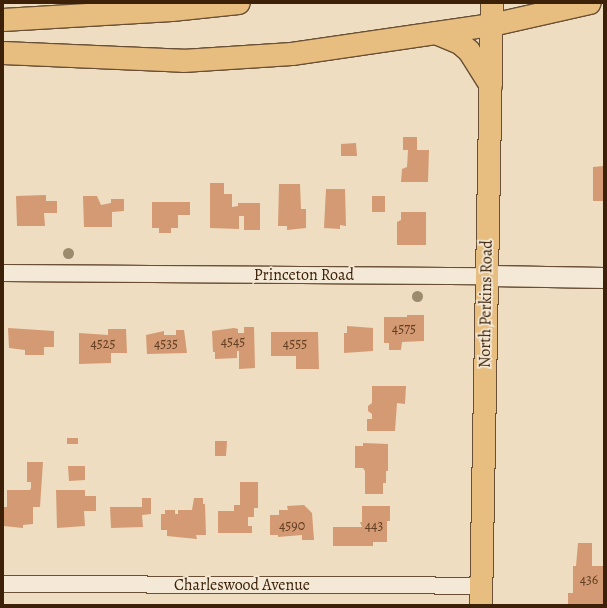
<!DOCTYPE html>
<html>
<head>
<meta charset="utf-8">
<style>
	body { margin:0 }
	#map { position:relative; width:607px; height:608px; overflow:hidden; background:#eeddc0; font-family:Alegreya,serif }
	div>[style] { position:absolute }
	[style*='--x'] { left:calc(var(--x)*1px); top:calc(var(--y)*1px); width:calc(var(--w)*1px); rotate:calc(var(--a)*1deg) }
	.building>* { inset:0; background:#d39a73 }
	.roads { filter:drop-shadow(1px 0 #684f35) drop-shadow(-1px 0 #684f35) drop-shadow(0 1px #684f35) drop-shadow(0 -1px #684f35) }
	.minor>* { height:16px; margin:-8px; padding:0 8px; transform-origin:8px; border-radius:8px; background:#f4e9d6 }
	.tertiary>* { height:20px; margin:-10px; padding:0 10px; transform-origin:10px; border-radius:10px; background:#f4e9d6 }
	.primary>* { height:22px; margin:-11px; padding:0 11px; transform-origin:11px; border-radius:11px; background:#e7be80 }
	.motorway>* { height:22px; margin:-11px; padding:0 11px; transform-origin:11px; border-radius:11px; background:#e7be80 }
	.trees>* { width:11px; height:11px; margin:-5.5px; border-radius:50%; background:#9d8b6e }
	span { translate:-50% -50%; white-space:nowrap; text-align:center; line-height:1.15; -webkit-text-stroke:3.5px #f4e9d6; paint-order:stroke }
	.number-label { font-size:14px; color:#623e22 }
	.number-label span { -webkit-text-stroke-width:0 }
	.street-label { font-size:16px; color:#3c2007 }
	.frame { position:absolute; inset:0; border:4px solid #3c2007; pointer-events:none }
</style>
</head>
<body>
<div id="map">
	<div class="building">
		<div style="clip-path:polygon(403px 137px,417px 137px,417px 150px,429px 150px,428px 182px,401px 182px,402px 169px,407px 167px,408px 150px,403px 150px)"></div>
		<div style="clip-path:polygon(356px 143px,357px 156px,341px 156px,341px 144px)"></div>
		<div style="clip-path:polygon(604px 166px,604px 201px,593px 201px,593px 167px)"></div>
		<div style="clip-path:polygon(210px 183px,224px 183px,224px 194px,232px 194px,232px 207px,238px 206px,238px 203px,260px 203px,260px 230px,244px 230px,244px 216px,239px 216px,239px 229px,210px 228px)"></div>
		<div style="clip-path:polygon(279px 184px,300px 184px,301px 209px,306px 209px,306px 228px,287px 230px,287px 226px,278px 226px)"></div>
		<div style="clip-path:polygon(326px 189px,345px 189px,346px 226px,340px 225px,340px 229px,324px 228px)"></div>
		<div style="clip-path:polygon(46px 195px,46px 201px,57px 201px,57px 213px,44px 213px,45px 226px,17px 226px,16px 196px)"></div>
		<div style="clip-path:polygon(83px 196px,97px 196px,101px 205px,111px 203px,111px 199px,124px 199px,124px 211px,112px 212px,112px 227px,84px 227px)"></div>
		<div style="clip-path:polygon(372px 196px,385px 196px,385px 212px,372px 212px)"></div>
		<div style="clip-path:polygon(152px 202px,190px 202px,190px 215px,178px 215px,178px 228px,171px 228px,171px 233px,159px 233px,159px 228px,152px 228px)"></div>
		<div style="clip-path:polygon(401px 212px,426px 212px,426px 245px,397px 245px,397px 222px,401px 220px)"></div>
		<div style="clip-path:polygon(407px 315px,424px 315px,424px 341px,402px 342px,401px 350px,389px 350px,389px 343px,384px 343px,384px 317px,407px 317px)"></div>
		<div style="clip-path:polygon(347px 326px,373px 328px,373px 351px,344px 353px,344px 333px,347px 333px)"></div>
		<div style="clip-path:polygon(244px 327px,254px 327px,255px 368px,239px 369px,239px 351px,237px 351px,237px 358px,215px 359px,215px 352px,213px 352px,212px 331px,234px 328px,238px 329px,238px 333px,244px 333px)"></div>
		<div style="clip-path:polygon(8px 328px,54px 331px,54px 347px,44px 347px,44px 355px,25px 355px,25px 350px,9px 348px)"></div>
		<div style="clip-path:polygon(108px 329px,126px 329px,127px 353px,111px 353px,111px 363px,79px 364px,79px 333px,108px 335px)"></div>
		<div style="clip-path:polygon(176px 330px,184px 330px,187px 353px,147px 354px,146px 335px,164px 331px,164px 335px,176px 335px)"></div>
		<div style="clip-path:polygon(271px 332px,318px 332px,319px 369px,296px 369px,296px 356px,271px 356px)"></div>
		<div style="clip-path:polygon(372px 386px,406px 386px,405px 404px,397px 403px,395px 431px,367px 431px,367px 419px,372px 419px,372px 414px,368px 411px,368px 406px,372px 403px)"></div>
		<div style="clip-path:polygon(67px 438px,78px 438px,78px 444px,67px 444px)"></div>
		<div style="clip-path:polygon(215px 441px,227px 441px,226px 456px,215px 456px)"></div>
		<div style="clip-path:polygon(363px 443px,388px 444px,388px 471px,386px 471px,386px 483px,383px 483px,383px 494px,365px 494px,365px 471px,363px 468px,355px 468px,355px 446px,363px 446px)"></div>
		<div style="clip-path:polygon(27px 462px,43px 462px,40px 507px,33px 507px,33px 524px,23px 525px,23px 528px,3px 526px,3px 507px,7px 507px,7px 490px,30px 490px,31px 488px,31px 482px,27px 482px)"></div>
		<div style="clip-path:polygon(68px 466px,85px 466px,85px 480px,69px 481px)"></div>
		<div style="clip-path:polygon(240px 482px,258px 482px,258px 508px,254px 508px,254px 517px,248px 517px,248px 526px,252px 526px,252px 533px,218px 533px,218px 511px,234px 511px,234px 505px,240px 505px)"></div>
		<div style="clip-path:polygon(56px 490px,85px 490px,85px 496px,96px 496px,96px 511px,84px 511px,85px 526px,57px 528px)"></div>
		<div style="clip-path:polygon(142px 498px,151px 498px,151px 514px,142px 515px,143px 527px,111px 528px,110px 507px,142px 507px)"></div>
		<div style="clip-path:polygon(194px 498px,203px 498px,203px 504px,205px 504px,206px 535px,196px 535px,197px 539px,167px 536px,167px 530px,161px 530px,161px 514px,165px 514px,165px 510px,175px 510px,175px 514px,178px 514px,178px 510px,192px 510px)"></div>
		<div style="clip-path:polygon(304px 505px,312px 513px,314px 540px,302px 540px,302px 535px,278px 537px,278px 535px,270px 535px,270px 515px,279px 515px,279px 510px,288px 510px,287px 506px)"></div>
		<div style="clip-path:polygon(362px 506px,390px 506px,390px 521px,387px 521px,387px 542px,373px 542px,373px 546px,333px 546px,333px 527px,362px 527px,360px 522px,362px 522px)"></div>
		<div style="clip-path:polygon(578px 543px,592px 543px,592px 566px,604px 566px,604px 605px,568px 605px,568px 593px,573px 593px,573px 566px,576px 566px)"></div>
	</div>
	<div class="roads">
		<div class="minor">
			<div style="--x:3;--y:273;--w:483;--a:0.4"></div>
			<div style="--x:3;--y:584;--w:478;--a:0.2"></div>
		</div>
		<div class="tertiary">
			<div style="--x:486;--y:276;--w:118;--a:1"></div>
		</div>
		<div class="primary">
			<div style="--x:481;--y:605;--w:602;--a:-88.95"></div>
		</div>
		<div class="motorway">
			<div style="--x:3;--y:20;--w:169;--a:-3.4"></div>
			<div style="--x:172;--y:10;--w:67;--a:-6"></div>
			<div style="--x:436;--y:33;--w:26;--a:23"></div>
			<div style="--x:460;--y:43;--w:12;--a:42"></div>
			<div style="--x:469;--y:51;--w:41;--a:57.8"></div>
			<div style="--x:3;--y:53;--w:180;--a:2.5"></div>
			<div style="--x:183;--y:61;--w:109;--a:-3.7"></div>
			<div style="--x:292;--y:54;--w:202;--a:-8.3"></div>
			<div style="--x:492;--y:25;--w:100;--a:-12.7"></div>
		</div>
	</div>
	<div class="trees">
		<div style="left:68px;top:253px"></div>
		<div style="left:417px;top:296px"></div>
	</div>
	<div class="number-label">
		<span style="left:404px;top:329px">4575</span>
		<span style="left:233px;top:342px">4545</span>
		<span style="left:103px;top:344px">4525</span>
		<span style="left:166px;top:344px">4535</span>
		<span style="left:295px;top:344px">4555</span>
		<span style="left:292px;top:526px">4590</span>
		<span style="left:374px;top:526px">443</span>
		<span style="left:589px;top:580px">436</span>
	</div>
	<div class="street-label">
		<span style="left:304px;top:275px">Princeton Road</span>
		<span style="left:486px;top:304px;rotate:-89deg">North Perkins Road</span>
		<span style="left:242px;top:585px">Charleswood Avenue</span>
	</div>
	<div class="frame"></div>
</div>
</body>
</html>
